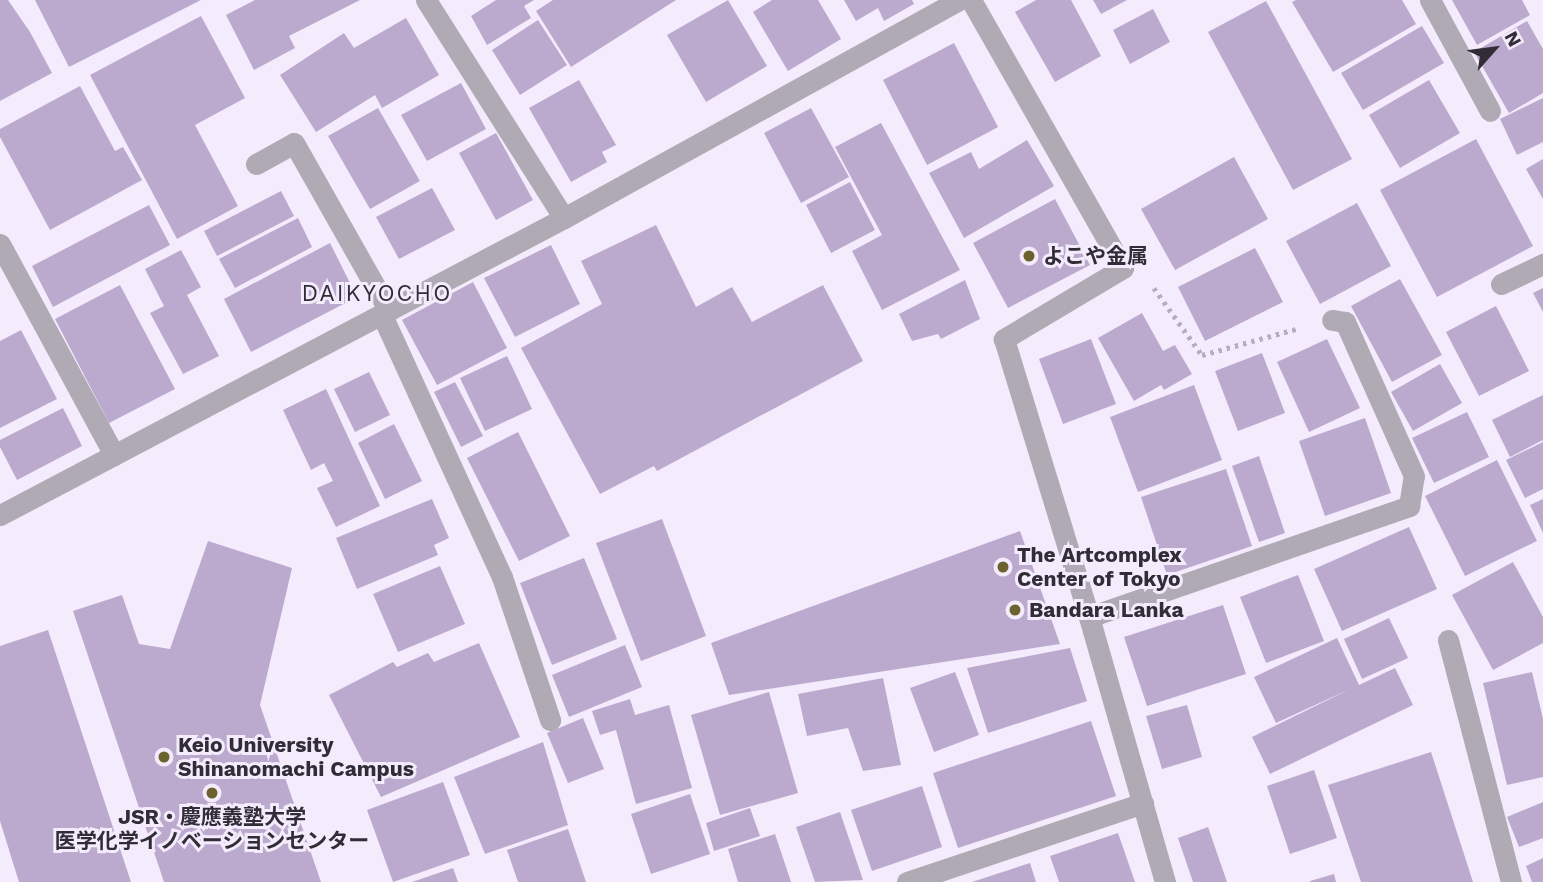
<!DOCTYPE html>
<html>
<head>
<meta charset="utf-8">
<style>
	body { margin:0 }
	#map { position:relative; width:1543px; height:882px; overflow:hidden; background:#f4ebfd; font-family:"Work Sans","Noto Sans JP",sans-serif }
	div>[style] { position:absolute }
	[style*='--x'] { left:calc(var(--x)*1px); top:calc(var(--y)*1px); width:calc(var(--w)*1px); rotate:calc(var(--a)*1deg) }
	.building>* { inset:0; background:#bcaace }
	.path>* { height:4.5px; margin-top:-2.25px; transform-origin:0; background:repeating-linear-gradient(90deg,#b5aebd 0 3.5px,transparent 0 8.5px) }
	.service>* { height:21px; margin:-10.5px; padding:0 10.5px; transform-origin:10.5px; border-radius:10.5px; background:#afaab4 }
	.minor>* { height:21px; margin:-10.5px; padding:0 10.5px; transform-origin:10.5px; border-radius:10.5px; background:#afaab4 }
	.dots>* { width:19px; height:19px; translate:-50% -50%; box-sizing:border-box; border:4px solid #f4ebfd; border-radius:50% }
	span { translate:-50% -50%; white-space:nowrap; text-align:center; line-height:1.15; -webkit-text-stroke:6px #f4ebfd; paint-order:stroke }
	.poi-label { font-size:21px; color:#312d36; font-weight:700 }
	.left { translate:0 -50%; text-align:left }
	.neighbourhood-label { font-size:23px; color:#312d36; letter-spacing:2px }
	.north { position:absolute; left:1459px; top:14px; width:70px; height:70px; -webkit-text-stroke:5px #f4ebfd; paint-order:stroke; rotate:62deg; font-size:19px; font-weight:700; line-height:28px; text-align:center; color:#312d36 }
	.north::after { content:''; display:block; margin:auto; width:24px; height:32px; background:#312d36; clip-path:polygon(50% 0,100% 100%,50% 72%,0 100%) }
</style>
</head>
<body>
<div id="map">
	<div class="building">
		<div style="clip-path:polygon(0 0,8px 0,30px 32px,52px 73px,0 101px)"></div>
		<div style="clip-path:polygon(35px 0,201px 0,69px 67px)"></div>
		<div style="clip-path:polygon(255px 0,360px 0,289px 36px,295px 48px,254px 70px,226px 15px)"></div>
		<div style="clip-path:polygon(496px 0,534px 0,524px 6px,531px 18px,487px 45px,471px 16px)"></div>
		<div style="clip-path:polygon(553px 0,676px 0,571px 67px,536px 11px)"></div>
		<div style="clip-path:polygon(728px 0,767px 66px,706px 102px,667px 35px)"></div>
		<div style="clip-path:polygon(772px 0,818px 0,841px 39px,788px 71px,753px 12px)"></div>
		<div style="clip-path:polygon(844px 0,912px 0,914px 4px,884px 21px,878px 8px,856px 21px)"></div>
		<div style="clip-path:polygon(1036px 0,1071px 0,1101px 56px,1055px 82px,1015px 12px)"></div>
		<div style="clip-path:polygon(1093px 0,1127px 0,1101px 14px)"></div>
		<div style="clip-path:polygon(1296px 0,1402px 0,1416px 24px,1333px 72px,1292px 2px)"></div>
		<div style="clip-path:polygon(1452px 0,1522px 0,1530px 15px,1477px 45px)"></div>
		<div style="clip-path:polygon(1266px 1px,1352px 159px,1293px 190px,1208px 32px)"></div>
		<div style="clip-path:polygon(1153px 9px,1170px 42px,1130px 64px,1113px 30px)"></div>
		<div style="clip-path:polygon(201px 16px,245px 98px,195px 125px,238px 206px,177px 239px,90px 75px)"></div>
		<div style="clip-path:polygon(406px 18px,439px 75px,382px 108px,375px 95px,316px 132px,280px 75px,344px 33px,354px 48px)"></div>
		<div style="clip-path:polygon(538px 20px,567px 65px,520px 95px,492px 50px)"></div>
		<div style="clip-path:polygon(1527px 21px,1543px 49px,1543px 93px,1509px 113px,1474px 52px)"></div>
		<div style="clip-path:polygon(1422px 26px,1444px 63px,1363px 110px,1341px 73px)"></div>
		<div style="clip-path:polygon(954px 43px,998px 127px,927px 165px,883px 80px)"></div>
		<div style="clip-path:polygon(579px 80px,616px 145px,602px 152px,607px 162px,571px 182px,529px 108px)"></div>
		<div style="clip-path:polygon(1429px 80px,1460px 133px,1400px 168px,1369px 115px)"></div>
		<div style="clip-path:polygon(461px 83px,486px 129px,427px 161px,401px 115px)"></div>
		<div style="clip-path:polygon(80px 86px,115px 151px,123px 147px,142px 180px,50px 230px,0 137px,0 129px)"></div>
		<div style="clip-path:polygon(1543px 98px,1543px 142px,1517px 155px,1500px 119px)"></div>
		<div style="clip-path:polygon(378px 108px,420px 181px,370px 209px,328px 136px)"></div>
		<div style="clip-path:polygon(811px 108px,849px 177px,801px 203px,764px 133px)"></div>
		<div style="clip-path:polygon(881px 123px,960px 270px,882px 310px,852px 251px,882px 235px,835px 147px)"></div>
		<div style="clip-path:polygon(496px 133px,533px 200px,496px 220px,459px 153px)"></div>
		<div style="clip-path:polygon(1476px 139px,1533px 246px,1437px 297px,1380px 190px)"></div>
		<div style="clip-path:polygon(1027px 140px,1054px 186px,964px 238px,929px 173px,971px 152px,979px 169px)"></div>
		<div style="clip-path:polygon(1234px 157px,1268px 219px,1175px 270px,1141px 209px)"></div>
		<div style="clip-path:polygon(1543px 159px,1543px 199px,1526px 169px)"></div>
		<div style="clip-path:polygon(850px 182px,875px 230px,831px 253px,806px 205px)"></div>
		<div style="clip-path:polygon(432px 188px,455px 230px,399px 259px,376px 217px)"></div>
		<div style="clip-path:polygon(281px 191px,294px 216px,217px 256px,204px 231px)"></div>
		<div style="clip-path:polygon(1055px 199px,1090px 265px,1008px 308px,973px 243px)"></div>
		<div style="clip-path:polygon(1357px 203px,1391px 266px,1320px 304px,1286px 241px)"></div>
		<div style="clip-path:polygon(149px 205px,170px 245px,53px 307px,32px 266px)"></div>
		<div style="clip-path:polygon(298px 218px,312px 247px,235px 288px,219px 259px)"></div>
		<div style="clip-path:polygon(656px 225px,696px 307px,732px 287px,752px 322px,823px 285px,863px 361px,657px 471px,654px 466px,600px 494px,521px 348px,602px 304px,581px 261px)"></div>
		<div style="clip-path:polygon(330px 243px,357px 297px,251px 352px,224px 299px)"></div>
		<div style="clip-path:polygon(551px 245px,580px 304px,515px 337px,484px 278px)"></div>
		<div style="clip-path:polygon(1255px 248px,1283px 302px,1205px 341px,1178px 287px)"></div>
		<div style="clip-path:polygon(181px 250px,201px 287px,187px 295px,219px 356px,183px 374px,150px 313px,164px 306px,145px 269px)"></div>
		<div style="clip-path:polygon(1400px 279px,1442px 355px,1392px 382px,1351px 306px)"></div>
		<div style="clip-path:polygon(965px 280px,980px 319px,941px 339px,938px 334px,912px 341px,899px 314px)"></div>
		<div style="clip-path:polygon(473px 282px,507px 348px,437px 385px,402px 320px)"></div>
		<div style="clip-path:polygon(120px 285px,175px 389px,109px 423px,55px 319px)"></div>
		<div style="clip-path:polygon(1543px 288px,1543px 312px,1533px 293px)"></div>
		<div style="clip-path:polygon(1496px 306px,1529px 371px,1479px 396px,1446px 332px)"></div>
		<div style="clip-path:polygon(1142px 313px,1163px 351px,1175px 345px,1192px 374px,1164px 390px,1161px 385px,1134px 401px,1098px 338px)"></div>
		<div style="clip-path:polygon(21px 330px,57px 399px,0 428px,0 341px)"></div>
		<div style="clip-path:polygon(1091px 339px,1116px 404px,1063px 424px,1039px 359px)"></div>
		<div style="clip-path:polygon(1327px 339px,1360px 408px,1309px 432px,1277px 362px)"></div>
		<div style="clip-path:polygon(1262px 353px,1285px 413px,1238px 431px,1215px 371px)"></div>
		<div style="clip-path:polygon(507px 356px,532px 409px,485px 431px,460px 378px)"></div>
		<div style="clip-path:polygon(1440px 364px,1462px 403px,1413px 431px,1391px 392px)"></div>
		<div style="clip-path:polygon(369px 372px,390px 415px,355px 432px,334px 389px)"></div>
		<div style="clip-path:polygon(455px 382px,483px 436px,461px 447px,434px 392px)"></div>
		<div style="clip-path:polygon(1194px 385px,1222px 460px,1138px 492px,1110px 417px)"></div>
		<div style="clip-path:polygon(326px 389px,380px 506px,336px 527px,317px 488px,333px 481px,324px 463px,311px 470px,283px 410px)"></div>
		<div style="clip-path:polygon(1543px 395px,1543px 440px,1510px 457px,1492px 420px)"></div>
		<div style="clip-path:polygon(63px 408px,82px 446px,17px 480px,0 447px,0 440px)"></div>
		<div style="clip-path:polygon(1467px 412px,1489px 457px,1434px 483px,1412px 438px)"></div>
		<div style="clip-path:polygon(1365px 418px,1391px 493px,1325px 516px,1299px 441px)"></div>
		<div style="clip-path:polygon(394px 424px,422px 481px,385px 499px,358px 443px)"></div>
		<div style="clip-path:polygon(518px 432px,570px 536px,519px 561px,467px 458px)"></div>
		<div style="clip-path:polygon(1543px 442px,1543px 489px,1525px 498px,1506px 460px)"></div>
		<div style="clip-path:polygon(1259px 456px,1285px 533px,1259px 542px,1232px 466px)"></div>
		<div style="clip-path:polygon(1497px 460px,1537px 541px,1465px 576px,1425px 496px)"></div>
		<div style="clip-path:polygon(1226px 469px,1252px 546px,1167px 575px,1141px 497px)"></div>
		<div style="clip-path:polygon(432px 499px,449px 538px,434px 545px,438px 555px,357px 589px,336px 538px)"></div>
		<div style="clip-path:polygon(1543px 499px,1543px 533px,1530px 505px)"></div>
		<div style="clip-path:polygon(662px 519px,706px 636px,641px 661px,596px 543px)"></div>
		<div style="clip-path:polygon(1409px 527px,1437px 589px,1342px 631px,1314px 569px)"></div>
		<div style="clip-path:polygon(1020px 531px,1060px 644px,729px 695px,711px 643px)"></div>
		<div style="clip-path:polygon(208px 541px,292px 568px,260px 705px,321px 882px,164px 882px,73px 611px,122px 595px,139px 644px,170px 649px)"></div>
		<div style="clip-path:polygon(584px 558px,617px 639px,552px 665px,520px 583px)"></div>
		<div style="clip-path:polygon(1513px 562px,1543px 617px,1543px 643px,1493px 670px,1452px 595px)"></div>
		<div style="clip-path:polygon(440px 566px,465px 624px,398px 652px,373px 594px)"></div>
		<div style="clip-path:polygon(1298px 575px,1324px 641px,1266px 663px,1240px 597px)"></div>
		<div style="clip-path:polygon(1223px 605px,1246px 674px,1147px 706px,1124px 637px)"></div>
		<div style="clip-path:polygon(1389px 618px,1408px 658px,1362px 679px,1344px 639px)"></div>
		<div style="clip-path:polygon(48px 630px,131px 882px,19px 882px,0 821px,0 646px)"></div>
		<div style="clip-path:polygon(1337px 638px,1359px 685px,1395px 668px,1413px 705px,1270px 774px,1252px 737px,1350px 689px,1276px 723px,1254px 677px)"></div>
		<div style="clip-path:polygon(479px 643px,520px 737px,381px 797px,329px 695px,393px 662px,397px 667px,428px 653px,434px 662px)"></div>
		<div style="clip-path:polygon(625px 645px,642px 687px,569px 717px,552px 675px)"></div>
		<div style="clip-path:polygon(1070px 648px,1087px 701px,988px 733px,967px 668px)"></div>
		<div style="clip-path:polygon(955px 672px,979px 735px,934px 752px,910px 688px)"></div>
		<div style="clip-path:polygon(1532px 672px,1543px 719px,1543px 777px,1507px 785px,1483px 683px)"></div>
		<div style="clip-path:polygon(883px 678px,901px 765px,863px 771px,848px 728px,807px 736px,798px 694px)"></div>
		<div style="clip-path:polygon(769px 692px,798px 793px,720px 815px,691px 715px)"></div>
		<div style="clip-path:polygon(630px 699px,635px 715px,669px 705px,692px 788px,636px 804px,616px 730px,600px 735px,592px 711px)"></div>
		<div style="clip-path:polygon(1187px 705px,1202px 757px,1162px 769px,1146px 716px)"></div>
		<div style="clip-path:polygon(583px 718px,604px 769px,568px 783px,547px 733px)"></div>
		<div style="clip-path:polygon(1091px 721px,1116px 796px,958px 848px,933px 773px)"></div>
		<div style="clip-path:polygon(543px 742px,568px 825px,485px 854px,454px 777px)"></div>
		<div style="clip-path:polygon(1431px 752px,1473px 882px,1361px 882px,1328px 785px)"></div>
		<div style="clip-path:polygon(1314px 770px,1337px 838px,1290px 854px,1267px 786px)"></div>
		<div style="clip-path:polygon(443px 782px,470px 855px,393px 882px,367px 810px)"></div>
		<div style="clip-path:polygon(922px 786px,942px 847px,872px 871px,851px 810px)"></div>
		<div style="clip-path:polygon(690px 794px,710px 854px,651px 874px,631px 814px)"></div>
		<div style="clip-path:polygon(1543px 802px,1543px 838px,1519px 847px,1507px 817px)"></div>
		<div style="clip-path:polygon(750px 808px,760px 836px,714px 851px,706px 823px)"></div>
		<div style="clip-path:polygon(840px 812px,863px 880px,815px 882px,796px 827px)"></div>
		<div style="clip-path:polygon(1208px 827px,1227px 882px,1193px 882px,1178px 838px)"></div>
		<div style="clip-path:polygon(568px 829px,586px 882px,518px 882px,507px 850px)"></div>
		<div style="clip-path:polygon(1118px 833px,1135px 882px,1059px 882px,1050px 856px)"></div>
		<div style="clip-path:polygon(775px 834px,791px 882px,738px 882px,728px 849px)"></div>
		<div style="clip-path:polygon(1543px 858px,1543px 882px,1532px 882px,1526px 866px)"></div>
		<div style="clip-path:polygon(1030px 863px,1036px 882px,972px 882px)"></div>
		<div style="clip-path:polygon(453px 868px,458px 882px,412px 882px)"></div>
		<div style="clip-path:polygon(1334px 874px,1336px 882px,1310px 882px,1310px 881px)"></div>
	</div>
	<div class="path">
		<div style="--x:1154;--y:288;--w:82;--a:54.4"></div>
		<div style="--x:1202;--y:355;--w:98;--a:-15.5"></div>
	</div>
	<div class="service">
		<div style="--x:426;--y:0;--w:258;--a:57.7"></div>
		<div style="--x:1430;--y:0;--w:126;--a:61.6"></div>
		<div style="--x:256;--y:164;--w:43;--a:-28.9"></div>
		<div style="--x:294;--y:143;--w:193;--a:60.5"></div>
		<div style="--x:0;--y:244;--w:240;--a:61.6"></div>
		<div style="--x:1501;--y:284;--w:47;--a:-25.5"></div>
		<div style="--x:382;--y:315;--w:288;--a:65.4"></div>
		<div style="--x:502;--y:577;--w:151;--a:71.4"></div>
		<div style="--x:1089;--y:617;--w:339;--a:-19.1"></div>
		<div style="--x:1409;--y:506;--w:30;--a:-81"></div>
		<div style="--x:1414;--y:476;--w:169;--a:-114.1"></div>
		<div style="--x:1345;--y:322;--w:13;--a:-171"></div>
	</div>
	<div class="minor">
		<div style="--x:971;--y:0;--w:308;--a:60.4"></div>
		<div style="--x:1123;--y:268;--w:139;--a:149.2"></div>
		<div style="--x:1004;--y:339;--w:291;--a:73"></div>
		<div style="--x:1089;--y:617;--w:276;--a:74"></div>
		<div style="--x:0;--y:515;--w:637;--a:-27.77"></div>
		<div style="--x:564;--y:218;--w:451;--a:-28.9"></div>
		<div style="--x:1448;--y:640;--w:250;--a:75.4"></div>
		<div style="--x:907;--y:882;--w:249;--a:-18.5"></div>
	</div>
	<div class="dots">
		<div style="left:1029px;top:256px;background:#6c622f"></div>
		<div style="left:1003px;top:567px;background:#6c622f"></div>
		<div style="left:1015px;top:610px;background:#6c622f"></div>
		<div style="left:164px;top:757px;background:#6c622f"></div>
		<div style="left:212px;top:793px;background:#6c622f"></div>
	</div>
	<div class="poi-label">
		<span class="left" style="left:1043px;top:256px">よこや金属</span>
		<span class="left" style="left:1017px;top:567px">The Artcomplex<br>Center of Tokyo</span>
		<span class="left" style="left:1029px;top:610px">Bandara Lanka</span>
		<span class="left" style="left:178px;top:757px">Keio University<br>Shinanomachi Campus</span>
		<span style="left:212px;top:829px">JSR・慶應義塾大学<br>医学化学イノベーションセンター</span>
	</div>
	<div class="neighbourhood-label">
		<span style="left:377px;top:294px">DAIKYOCHO</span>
	</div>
	<div class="north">N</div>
</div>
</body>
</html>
